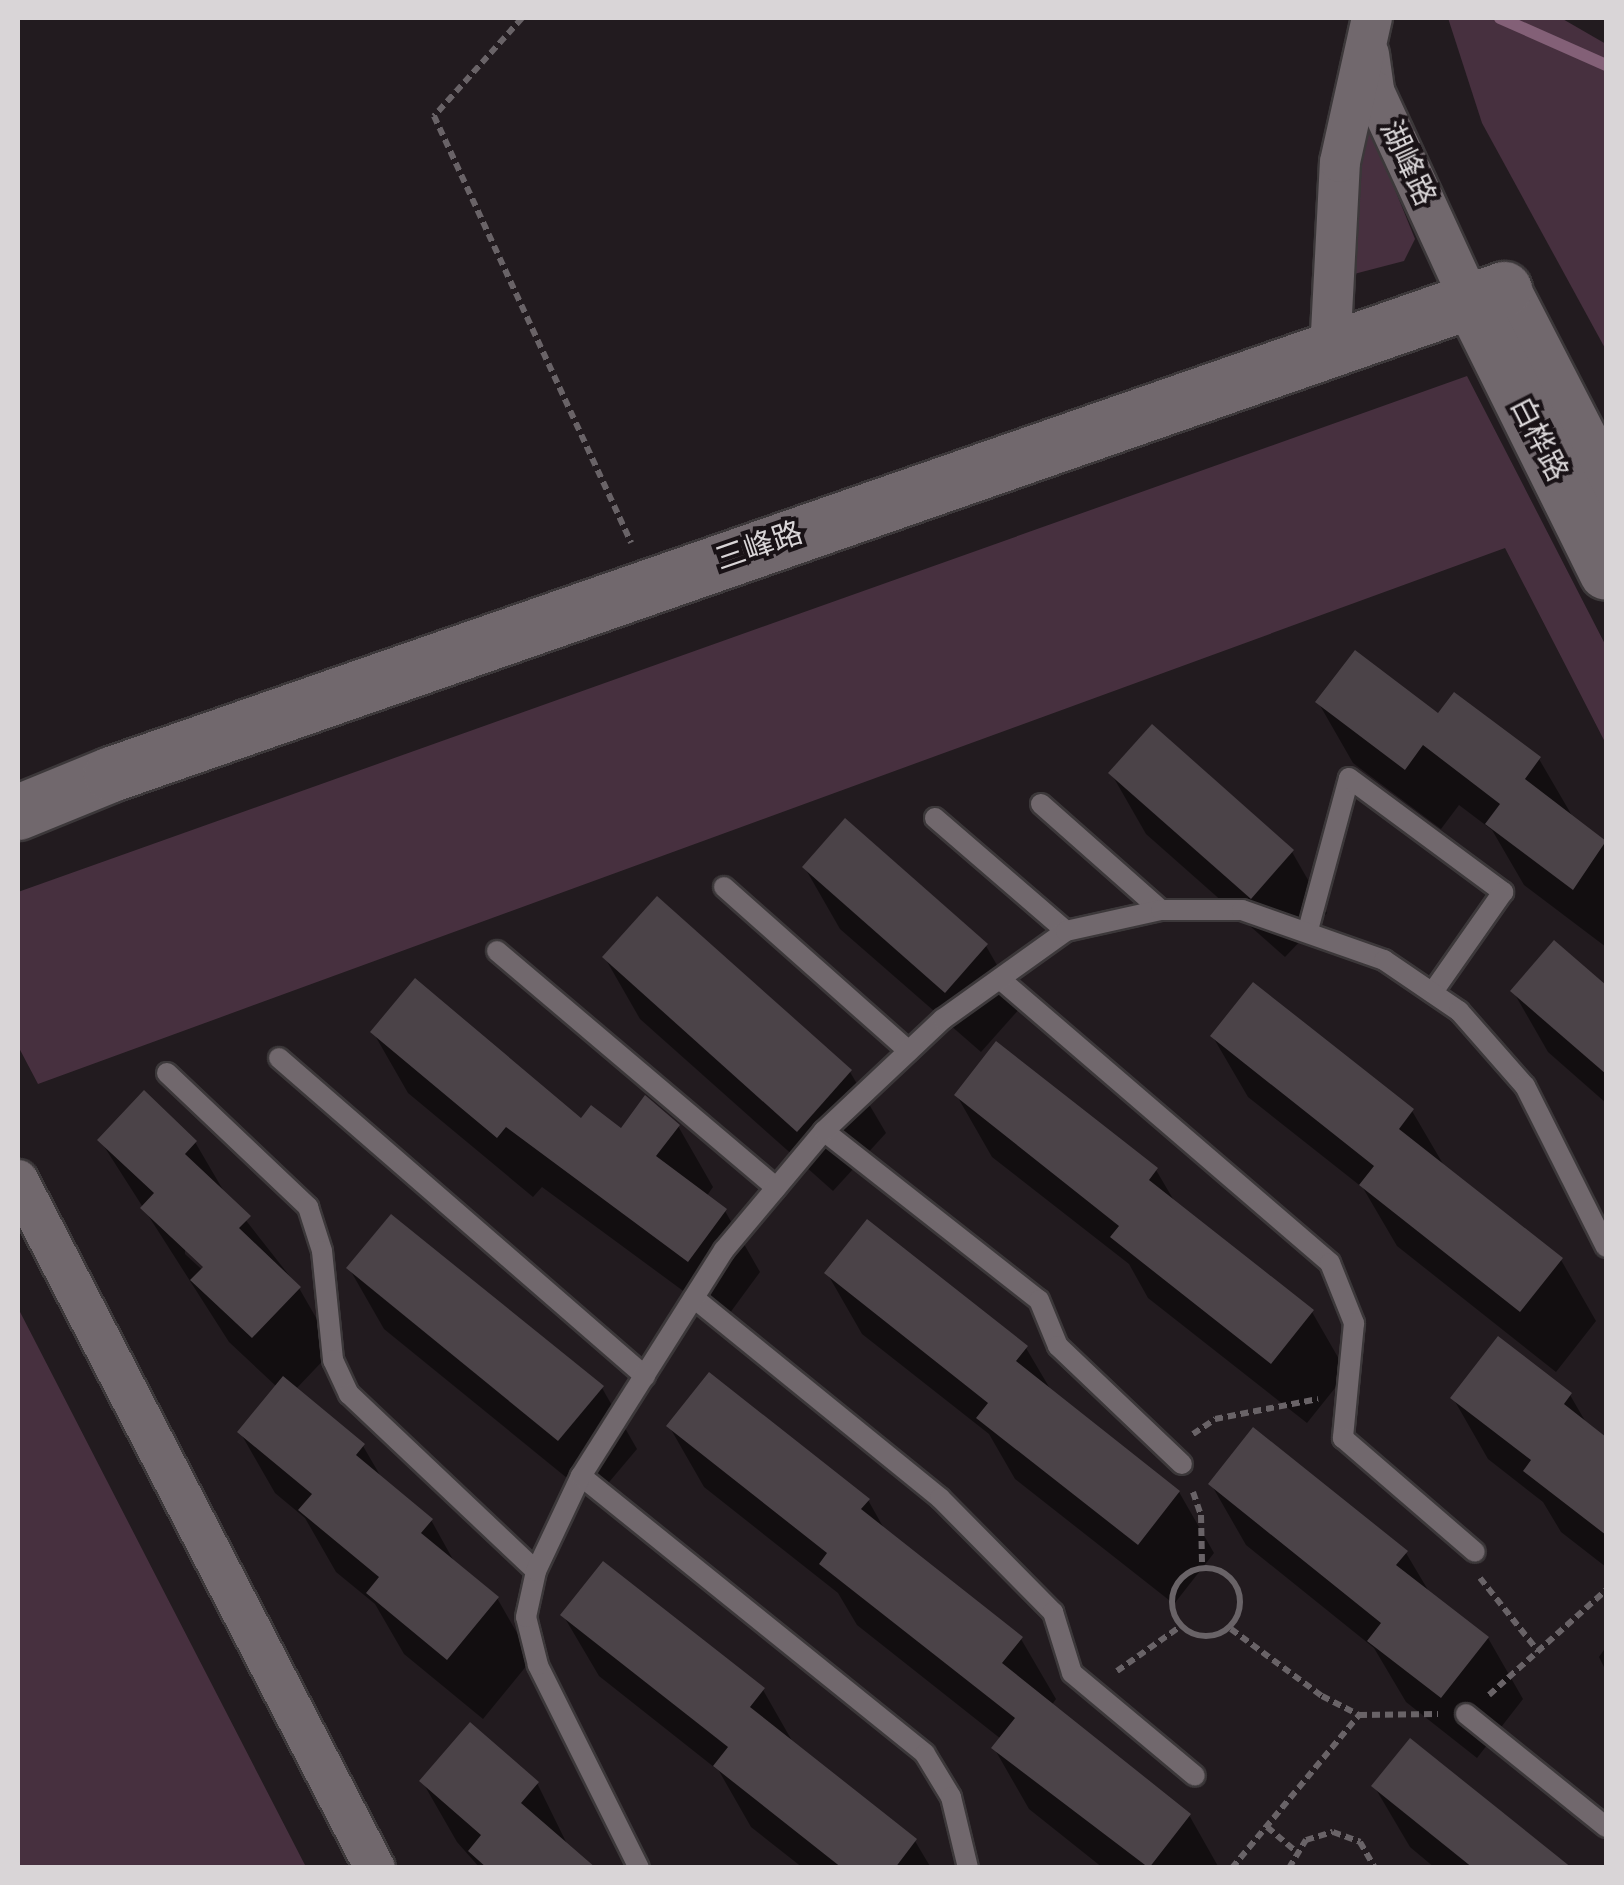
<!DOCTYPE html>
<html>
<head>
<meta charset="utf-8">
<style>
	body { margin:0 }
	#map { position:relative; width:1624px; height:1885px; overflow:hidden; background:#221b1f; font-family:"Zilla Slab","Noto Sans SC",serif }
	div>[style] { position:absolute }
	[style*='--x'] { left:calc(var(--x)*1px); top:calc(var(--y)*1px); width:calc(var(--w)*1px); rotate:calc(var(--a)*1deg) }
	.green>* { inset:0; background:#47303f }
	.shadow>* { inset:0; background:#0007 }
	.stream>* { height:12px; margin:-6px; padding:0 6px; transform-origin:6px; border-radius:6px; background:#836077 }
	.building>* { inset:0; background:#4b4348 }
	.path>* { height:6px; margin-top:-3px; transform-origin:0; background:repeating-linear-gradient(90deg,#696367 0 8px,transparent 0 13px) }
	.path>.ring { margin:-3px; padding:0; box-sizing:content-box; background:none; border:6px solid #696367; border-radius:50% }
	.roads { filter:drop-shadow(2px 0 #3c383a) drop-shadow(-2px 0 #3c383a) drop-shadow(0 2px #3c383a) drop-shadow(0 -2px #3c383a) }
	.service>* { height:20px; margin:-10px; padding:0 10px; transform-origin:10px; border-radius:10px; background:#71686d }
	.minor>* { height:40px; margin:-20px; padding:0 20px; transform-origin:20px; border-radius:20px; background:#71686d }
	.tertiary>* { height:52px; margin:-26px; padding:0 26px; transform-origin:26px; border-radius:26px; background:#71686d }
	.secondary>* { height:55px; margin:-27.5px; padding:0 27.5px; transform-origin:27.5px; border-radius:27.5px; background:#71686d }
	span { translate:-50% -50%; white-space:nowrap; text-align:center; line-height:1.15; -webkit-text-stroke:8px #191216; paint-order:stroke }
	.street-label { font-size:30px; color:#d9d5d7 }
	.frame { position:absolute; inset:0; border:20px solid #d9d5d7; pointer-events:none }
</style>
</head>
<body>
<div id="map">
	<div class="green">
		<div style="clip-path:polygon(1448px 18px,1561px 18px,1606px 44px,1606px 350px,1482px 123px)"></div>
		<div style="clip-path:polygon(1366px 118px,1415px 239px,1404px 261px,1354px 274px,1348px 248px)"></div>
		<div style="clip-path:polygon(1467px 376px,1606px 646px,1606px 744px,1505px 548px,38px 1084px,18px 1046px,18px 892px)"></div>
		<div style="clip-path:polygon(18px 1308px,158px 1580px,306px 1867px,18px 1867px)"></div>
	</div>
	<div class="shadow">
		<div style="clip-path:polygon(1318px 702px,1438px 716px,1539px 759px,1574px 819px,1606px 844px,1606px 947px,1524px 885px,1492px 830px,1459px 805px,1441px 829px,1353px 763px)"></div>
		<div style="clip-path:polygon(1111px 773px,1292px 852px,1327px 913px,1285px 957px,1146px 834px)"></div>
		<div style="clip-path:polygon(805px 868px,986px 946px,1021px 1007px,981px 1052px,840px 929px)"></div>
		<div style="clip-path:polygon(657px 899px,850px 1072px,886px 1133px,833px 1191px,640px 1019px,605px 958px)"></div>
		<div style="clip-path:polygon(1554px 943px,1606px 988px,1606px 1103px,1548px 1052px,1513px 991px)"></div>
		<div style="clip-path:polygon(373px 1032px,582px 1121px,621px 1131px,678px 1126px,713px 1187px,706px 1197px,725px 1211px,760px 1272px,724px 1321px,542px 1187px,533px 1197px,408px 1093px)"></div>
		<div style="clip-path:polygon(1213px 1037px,1412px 1111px,1446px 1169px,1561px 1260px,1596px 1321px,1556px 1372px,1397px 1246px,1363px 1188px,1248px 1097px)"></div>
		<div style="clip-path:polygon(957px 1096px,1156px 1170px,1176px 1204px,1312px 1312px,1347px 1373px,1307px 1423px,1148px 1298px,1129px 1264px,992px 1157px)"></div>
		<div style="clip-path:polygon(evenodd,100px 1140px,195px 1142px,226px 1195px,299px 1288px,334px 1349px,295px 1390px,363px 1446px,384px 1482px,431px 1520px,456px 1565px,497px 1598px,532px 1659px,483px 1719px,404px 1654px,375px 1604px,336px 1572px,305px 1518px,275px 1493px,240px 1432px,277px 1387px,229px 1342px,100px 1140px,185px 1247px,214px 1274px,210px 1277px,185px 1254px,185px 1247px)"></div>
		<div style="clip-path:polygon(349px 1268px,602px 1388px,637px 1449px,594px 1500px,384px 1329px)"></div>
		<div style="clip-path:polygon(827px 1273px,1026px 1348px,1052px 1392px,1179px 1492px,1214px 1553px,1174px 1604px,1015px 1479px,989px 1434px,862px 1334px)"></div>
		<div style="clip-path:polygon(1570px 1395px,1588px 1426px,1606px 1440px,1606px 1567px,1561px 1532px,1543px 1502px,1488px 1459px,1453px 1398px)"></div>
		<div style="clip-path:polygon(669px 1426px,868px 1500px,886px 1532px,1021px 1639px,1056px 1699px,1051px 1706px,1189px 1815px,1219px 1868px,1103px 1868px,1029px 1809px,994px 1748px,1001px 1739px,857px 1625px,838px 1593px,704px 1487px)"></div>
		<div style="clip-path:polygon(1211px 1484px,1406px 1553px,1431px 1595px,1488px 1638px,1523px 1699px,1477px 1758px,1406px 1702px,1374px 1648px,1246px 1545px)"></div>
		<div style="clip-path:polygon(563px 1615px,763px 1690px,795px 1746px,915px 1841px,931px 1868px,803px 1868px,751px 1827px,719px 1771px,599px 1676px)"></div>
		<div style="clip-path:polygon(1606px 1647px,1606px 1671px,1599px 1657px)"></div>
		<div style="clip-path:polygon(422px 1781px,537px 1783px,569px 1848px,592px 1868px,480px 1868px,457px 1842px)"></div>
		<div style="clip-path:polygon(1374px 1786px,1568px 1868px,1435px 1868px,1410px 1847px)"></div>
	</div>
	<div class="stream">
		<div style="--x:1500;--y:18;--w:116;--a:23.9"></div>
	</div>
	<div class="building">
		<div style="clip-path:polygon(1355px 650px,1438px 713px,1454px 692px,1541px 757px,1525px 779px,1606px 841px,1573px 890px,1485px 824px,1500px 804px,1423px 745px,1405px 770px,1315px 702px)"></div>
		<div style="clip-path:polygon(1152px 724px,1294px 850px,1251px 899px,1108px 773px)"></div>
		<div style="clip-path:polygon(845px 818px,988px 944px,945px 993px,802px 867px)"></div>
		<div style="clip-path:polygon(657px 896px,852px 1070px,797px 1132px,602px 957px)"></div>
		<div style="clip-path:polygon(1554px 940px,1606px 985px,1606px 1074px,1510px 991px)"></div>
		<div style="clip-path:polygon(415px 978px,581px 1118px,591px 1105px,621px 1128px,645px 1095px,680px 1125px,656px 1156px,727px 1209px,688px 1262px,506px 1127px,497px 1138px,370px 1032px)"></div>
		<div style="clip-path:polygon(1253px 982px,1414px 1109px,1399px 1129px,1563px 1258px,1520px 1312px,1359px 1185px,1374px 1166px,1210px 1036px)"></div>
		<div style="clip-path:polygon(996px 1041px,1158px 1168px,1149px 1180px,1314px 1310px,1271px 1364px,1110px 1237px,1119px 1226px,954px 1095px)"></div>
		<div style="clip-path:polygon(144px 1090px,197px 1141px,185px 1154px,251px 1216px,239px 1228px,301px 1287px,252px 1338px,190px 1280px,203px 1267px,140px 1208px,154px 1193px,97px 1140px)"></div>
		<div style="clip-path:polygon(391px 1214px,604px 1386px,558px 1441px,346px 1268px)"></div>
		<div style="clip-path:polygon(867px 1219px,1028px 1346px,1016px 1361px,1180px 1491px,1138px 1545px,976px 1418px,988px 1403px,824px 1273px)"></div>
		<div style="clip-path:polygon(1498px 1336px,1572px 1393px,1564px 1404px,1606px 1437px,1606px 1535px,1523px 1471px,1531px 1460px,1450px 1398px)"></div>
		<div style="clip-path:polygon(709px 1372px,870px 1499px,861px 1509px,1023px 1637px,1002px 1663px,1191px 1814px,1149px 1868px,991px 1748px,1015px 1718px,819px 1564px,827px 1553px,666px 1426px)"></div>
		<div style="clip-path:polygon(283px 1376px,365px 1444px,356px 1455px,433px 1519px,421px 1533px,499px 1597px,447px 1660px,366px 1593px,379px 1577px,298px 1510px,312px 1494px,237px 1432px)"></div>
		<div style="clip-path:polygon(1253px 1427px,1408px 1551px,1396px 1565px,1489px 1637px,1441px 1698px,1367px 1641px,1381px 1623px,1208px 1484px)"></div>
		<div style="clip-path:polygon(603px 1561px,765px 1688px,750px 1707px,917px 1839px,895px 1868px,842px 1868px,713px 1766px,728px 1747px,560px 1615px)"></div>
		<div style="clip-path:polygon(470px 1722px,539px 1782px,521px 1803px,596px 1868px,487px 1868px,468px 1851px,481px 1835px,419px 1781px)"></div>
		<div style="clip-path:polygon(1410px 1738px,1572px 1868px,1473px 1868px,1371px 1786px)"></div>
	</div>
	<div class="path">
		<div style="--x:522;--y:18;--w:132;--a:131.9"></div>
		<div style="--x:434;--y:116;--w:470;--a:65.2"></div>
		<div style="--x:1193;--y:1434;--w:27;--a:-34"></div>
		<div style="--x:1215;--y:1419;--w:105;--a:-11"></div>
		<div style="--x:1193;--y:1492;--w:24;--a:71"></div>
		<div style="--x:1201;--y:1515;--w:49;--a:88.8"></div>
		<div class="ring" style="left:1172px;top:1568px;width:62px;height:62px"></div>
		<div style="--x:1480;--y:1578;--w:93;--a:51.5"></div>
		<div style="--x:1231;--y:1629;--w:113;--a:36.4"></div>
		<div style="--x:1322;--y:1696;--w:42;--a:27.2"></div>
		<div style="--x:1359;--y:1715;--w:79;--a:-0.7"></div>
		<div style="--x:1117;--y:1671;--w:78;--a:-35.1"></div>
		<div style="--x:1489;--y:1695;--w:157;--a:-41.9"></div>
		<div style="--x:1267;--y:1827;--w:38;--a:40"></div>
		<div style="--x:1232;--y:1868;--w:199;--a:-50.3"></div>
		<div style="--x:1289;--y:1868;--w:33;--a:-59"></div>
		<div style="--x:1306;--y:1840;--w:28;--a:-17"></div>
		<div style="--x:1333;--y:1832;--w:29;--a:20"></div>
		<div style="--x:1360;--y:1842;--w:30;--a:60"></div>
	</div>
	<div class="roads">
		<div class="service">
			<div style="--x:1041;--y:804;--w:160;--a:41.5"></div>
			<div style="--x:935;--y:818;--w:173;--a:40.8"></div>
			<div style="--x:724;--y:887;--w:247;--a:41.6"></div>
			<div style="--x:1308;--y:930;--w:157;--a:-74.9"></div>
			<div style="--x:1349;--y:778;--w:192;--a:36.5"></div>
			<div style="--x:1503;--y:892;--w:123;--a:125.1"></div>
			<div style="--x:497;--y:951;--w:366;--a:40.3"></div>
			<div style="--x:1000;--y:979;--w:435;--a:40.7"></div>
			<div style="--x:1330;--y:1263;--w:65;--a:68.2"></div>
			<div style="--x:1354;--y:1323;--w:116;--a:95.5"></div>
			<div style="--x:1343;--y:1438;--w:174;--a:40.8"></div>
			<div style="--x:279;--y:1058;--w:485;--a:41"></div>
			<div style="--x:167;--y:1073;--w:195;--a:43.5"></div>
			<div style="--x:308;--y:1207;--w:46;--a:72.3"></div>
			<div style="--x:322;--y:1251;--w:110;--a:84.2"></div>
			<div style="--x:333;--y:1360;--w:38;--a:65"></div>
			<div style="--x:349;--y:1394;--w:257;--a:43.4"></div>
			<div style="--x:824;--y:1131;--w:273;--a:38.2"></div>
			<div style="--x:1039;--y:1300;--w:50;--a:67.6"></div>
			<div style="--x:1058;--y:1346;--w:171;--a:43.6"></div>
			<div style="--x:694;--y:1298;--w:317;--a:39.1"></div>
			<div style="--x:940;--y:1498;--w:161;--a:45.3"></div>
			<div style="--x:1053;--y:1612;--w:64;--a:72.7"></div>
			<div style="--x:1072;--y:1673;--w:160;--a:39.9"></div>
			<div style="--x:581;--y:1476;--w:442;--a:38.9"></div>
			<div style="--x:925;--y:1754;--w:50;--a:58.8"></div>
			<div style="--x:951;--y:1797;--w:73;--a:76.5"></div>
			<div style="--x:1466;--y:1714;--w:180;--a:38.9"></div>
			<div style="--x:639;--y:1868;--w:227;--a:-116.5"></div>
			<div style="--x:538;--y:1665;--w:49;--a:-104"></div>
			<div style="--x:526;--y:1617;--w:47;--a:-77.7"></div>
			<div style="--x:536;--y:1571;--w:105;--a:-64.7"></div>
			<div style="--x:581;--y:1476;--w:267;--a:-57.7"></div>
			<div style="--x:724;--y:1250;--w:155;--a:-50"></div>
			<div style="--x:824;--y:1131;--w:163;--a:-43.3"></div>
			<div style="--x:943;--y:1019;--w:151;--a:-35.6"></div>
			<div style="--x:1066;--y:931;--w:97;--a:-12.5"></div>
			<div style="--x:1161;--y:910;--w:81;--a:0"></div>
			<div style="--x:1242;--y:910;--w:151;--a:19.4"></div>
			<div style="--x:1384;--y:960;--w:91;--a:34.2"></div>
			<div style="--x:1459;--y:1011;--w:100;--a:48.7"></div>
			<div style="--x:1525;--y:1086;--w:180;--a:63.3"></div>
		</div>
		<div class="minor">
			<div style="--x:1369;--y:54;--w:37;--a:82"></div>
			<div style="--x:1374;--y:91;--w:234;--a:65.3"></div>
			<div style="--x:1330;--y:352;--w:190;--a:-87"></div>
			<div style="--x:1340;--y:162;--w:148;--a:-77.5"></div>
			<div style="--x:18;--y:1180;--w:775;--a:62.58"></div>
		</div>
		<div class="tertiary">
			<div style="--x:1506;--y:293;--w:218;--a:62.7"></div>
			<div style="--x:1472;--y:304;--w:301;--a:63.6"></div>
		</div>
		<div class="secondary">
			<div style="--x:18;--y:812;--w:100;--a:-22.2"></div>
			<div style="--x:111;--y:774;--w:1475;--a:-19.2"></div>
		</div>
	</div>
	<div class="street-label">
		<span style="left:1408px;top:163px;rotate:65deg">湖峰路</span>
		<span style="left:1539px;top:439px;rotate:63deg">白桦路</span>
		<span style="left:759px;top:546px;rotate:-19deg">三峰路</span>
	</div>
	<div class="frame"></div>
</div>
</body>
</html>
